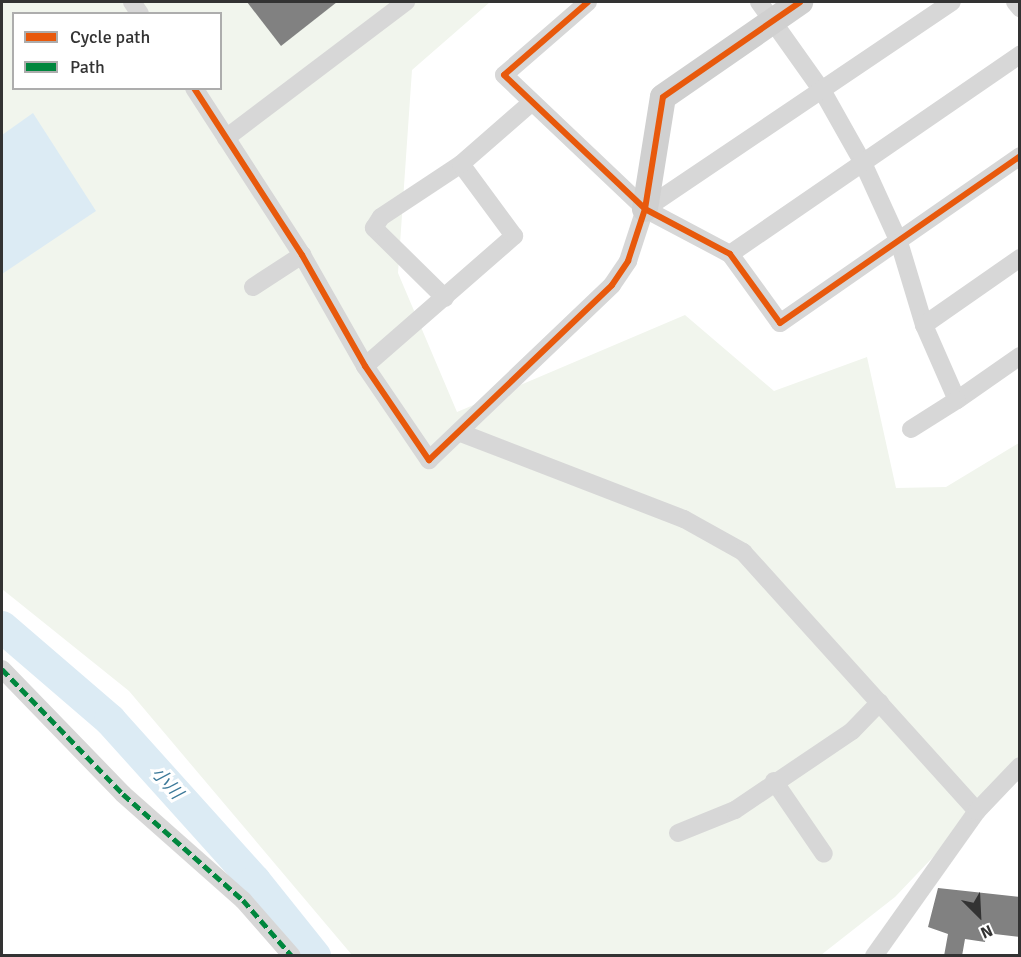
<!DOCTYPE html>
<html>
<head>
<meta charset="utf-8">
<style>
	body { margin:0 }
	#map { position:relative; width:1021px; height:957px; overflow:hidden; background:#fff; font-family:Signika,"Noto Sans JP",sans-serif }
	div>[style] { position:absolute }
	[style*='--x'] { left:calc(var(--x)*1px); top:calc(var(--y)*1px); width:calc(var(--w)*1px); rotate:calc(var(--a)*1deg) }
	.green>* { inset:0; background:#f1f5ed }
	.water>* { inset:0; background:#dcebf4 }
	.river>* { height:32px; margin:-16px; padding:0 16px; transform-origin:16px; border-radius:16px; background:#dcebf4 }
	.building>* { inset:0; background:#818181 }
	.street>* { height:18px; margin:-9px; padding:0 9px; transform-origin:9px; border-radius:9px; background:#d7d7d7 }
	.secondary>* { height:26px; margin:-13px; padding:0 13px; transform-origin:13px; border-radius:13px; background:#d0d0d0 }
	.quiet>* { height:4.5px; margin-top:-2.25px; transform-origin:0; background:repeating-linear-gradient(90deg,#00873e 0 9px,transparent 0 13.5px) }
	.cycleway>* { height:6px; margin:-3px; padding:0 3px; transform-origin:3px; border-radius:3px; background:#e8590c }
	span { translate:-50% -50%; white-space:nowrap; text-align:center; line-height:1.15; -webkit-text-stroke:6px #fff; paint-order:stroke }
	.water-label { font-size:18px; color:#3c7999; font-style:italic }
	.frame { position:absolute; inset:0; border:3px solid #333; pointer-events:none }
	.legend { position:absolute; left:12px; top:12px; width:210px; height:78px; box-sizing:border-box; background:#fff; border:2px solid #adadad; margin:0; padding:8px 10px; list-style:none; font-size:18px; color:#333 }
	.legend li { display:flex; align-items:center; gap:12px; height:30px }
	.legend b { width:30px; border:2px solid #adadad }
	.north { position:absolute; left:949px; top:885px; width:60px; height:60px; -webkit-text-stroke:4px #fff; paint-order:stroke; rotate:156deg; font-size:16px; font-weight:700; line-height:24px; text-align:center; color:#333 }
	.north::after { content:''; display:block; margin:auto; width:21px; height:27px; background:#333; clip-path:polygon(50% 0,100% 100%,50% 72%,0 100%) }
</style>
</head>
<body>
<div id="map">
	<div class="green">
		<div style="clip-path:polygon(evenodd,2px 2px,490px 2px,412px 70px,398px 273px,457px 412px,685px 315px,774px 391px,867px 357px,896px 488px,946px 487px,1019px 443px,1019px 767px,895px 897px,821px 955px,352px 955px,129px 691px,2px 589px,2px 2px,14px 14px,220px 14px,220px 88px,14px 88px,14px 14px)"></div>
	</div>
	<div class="water">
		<div style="clip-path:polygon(33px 113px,96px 211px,2px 274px,2px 135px)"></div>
	</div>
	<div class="river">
		<div style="--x:2;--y:627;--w:143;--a:40.7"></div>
		<div style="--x:110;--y:720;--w:217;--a:48"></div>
		<div style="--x:255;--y:881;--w:96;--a:51.3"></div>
	</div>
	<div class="building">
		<div style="clip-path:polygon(247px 2px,337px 2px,281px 46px)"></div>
		<div style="clip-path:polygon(938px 888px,1020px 897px,1020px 937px,986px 933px,985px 942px,965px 939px,962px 956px,944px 956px,948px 934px,928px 927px)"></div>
	</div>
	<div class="street">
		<div style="--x:132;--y:2;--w:14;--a:56"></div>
		<div style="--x:588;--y:2;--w:111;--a:139"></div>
		<div style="--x:504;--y:75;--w:195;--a:43.5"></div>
		<div style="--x:645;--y:209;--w:96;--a:27.9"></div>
		<div style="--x:730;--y:254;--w:85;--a:54.1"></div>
		<div style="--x:780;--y:323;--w:292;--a:-34.8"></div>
		<div style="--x:759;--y:2;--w:110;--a:54.6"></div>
		<div style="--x:823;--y:92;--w:81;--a:60.6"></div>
		<div style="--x:863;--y:163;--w:87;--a:65.5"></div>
		<div style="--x:899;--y:242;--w:87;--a:73.2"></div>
		<div style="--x:924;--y:325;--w:82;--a:66.3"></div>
		<div style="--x:957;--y:400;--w:77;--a:-34.9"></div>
		<div style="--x:1015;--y:2;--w:8;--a:50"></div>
		<div style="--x:194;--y:88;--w:199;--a:57.1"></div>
		<div style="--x:302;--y:255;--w:128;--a:60.4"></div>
		<div style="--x:365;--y:366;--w:114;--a:55.8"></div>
		<div style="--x:429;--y:460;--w:253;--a:-43.7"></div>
		<div style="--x:612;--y:285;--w:29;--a:-56"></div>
		<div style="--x:628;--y:261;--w:55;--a:-71.9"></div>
		<div style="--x:645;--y:209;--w:370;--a:-34"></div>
		<div style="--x:226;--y:138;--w:226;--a:-37.1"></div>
		<div style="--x:730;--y:254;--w:352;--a:-34.5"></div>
		<div style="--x:253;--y:287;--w:59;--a:-33.1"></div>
		<div style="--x:445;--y:298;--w:100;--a:-135.4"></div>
		<div style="--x:374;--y:228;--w:13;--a:-58"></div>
		<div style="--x:381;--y:217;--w:96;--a:-33.5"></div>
		<div style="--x:924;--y:325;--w:117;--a:-34.9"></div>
		<div style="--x:365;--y:366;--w:198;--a:-41.1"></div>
		<div style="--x:514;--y:236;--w:89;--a:-126.4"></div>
		<div style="--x:461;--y:164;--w:94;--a:-41.1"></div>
		<div style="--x:911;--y:429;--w:54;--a:-32.2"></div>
		<div style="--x:461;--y:433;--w:239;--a:21.1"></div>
		<div style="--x:684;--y:519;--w:68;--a:29.2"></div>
		<div style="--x:743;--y:552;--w:349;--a:47.9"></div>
		<div style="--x:2;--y:669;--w:174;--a:45.9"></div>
		<div style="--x:123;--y:794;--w:160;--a:41.5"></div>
		<div style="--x:243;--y:900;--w:74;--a:48.8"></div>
		<div style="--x:774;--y:781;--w:88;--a:55.6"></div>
		<div style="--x:678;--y:833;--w:61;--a:-22"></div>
		<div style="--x:735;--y:810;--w:141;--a:-34"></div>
		<div style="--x:852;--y:731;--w:40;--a:-46"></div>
		<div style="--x:874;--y:956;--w:178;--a:-54.6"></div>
		<div style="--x:977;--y:811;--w:62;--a:-46.3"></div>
	</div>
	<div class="secondary">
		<div style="--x:645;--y:209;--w:113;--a:-80.9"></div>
		<div style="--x:663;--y:97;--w:167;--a:-34.7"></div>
	</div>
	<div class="quiet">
		<div style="--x:2;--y:669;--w:174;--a:45.9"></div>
		<div style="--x:123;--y:794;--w:160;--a:41.5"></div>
		<div style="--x:243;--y:900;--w:74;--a:48.8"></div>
	</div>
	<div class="cycleway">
		<div style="--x:588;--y:2;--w:111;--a:139"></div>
		<div style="--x:504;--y:75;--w:195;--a:43.5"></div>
		<div style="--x:645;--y:209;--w:96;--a:27.9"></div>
		<div style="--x:730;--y:254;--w:85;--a:54.1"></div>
		<div style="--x:780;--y:323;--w:292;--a:-34.8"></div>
		<div style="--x:194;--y:88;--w:199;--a:57.1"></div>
		<div style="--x:302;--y:255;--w:128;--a:60.4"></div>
		<div style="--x:365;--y:366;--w:114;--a:55.8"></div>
		<div style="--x:429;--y:460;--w:253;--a:-43.7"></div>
		<div style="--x:612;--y:285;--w:29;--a:-56"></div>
		<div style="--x:628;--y:261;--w:55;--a:-71.9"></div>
		<div style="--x:645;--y:209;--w:113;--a:-80.9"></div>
		<div style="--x:663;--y:97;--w:167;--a:-34.7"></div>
	</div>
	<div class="water-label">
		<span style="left:167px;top:783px;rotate:48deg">小川</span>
	</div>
	<div class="frame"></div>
	<ul class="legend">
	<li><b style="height:8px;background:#e8590c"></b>Cycle path</li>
	<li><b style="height:8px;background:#00873e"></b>Path</li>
	</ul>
	<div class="north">N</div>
</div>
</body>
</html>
